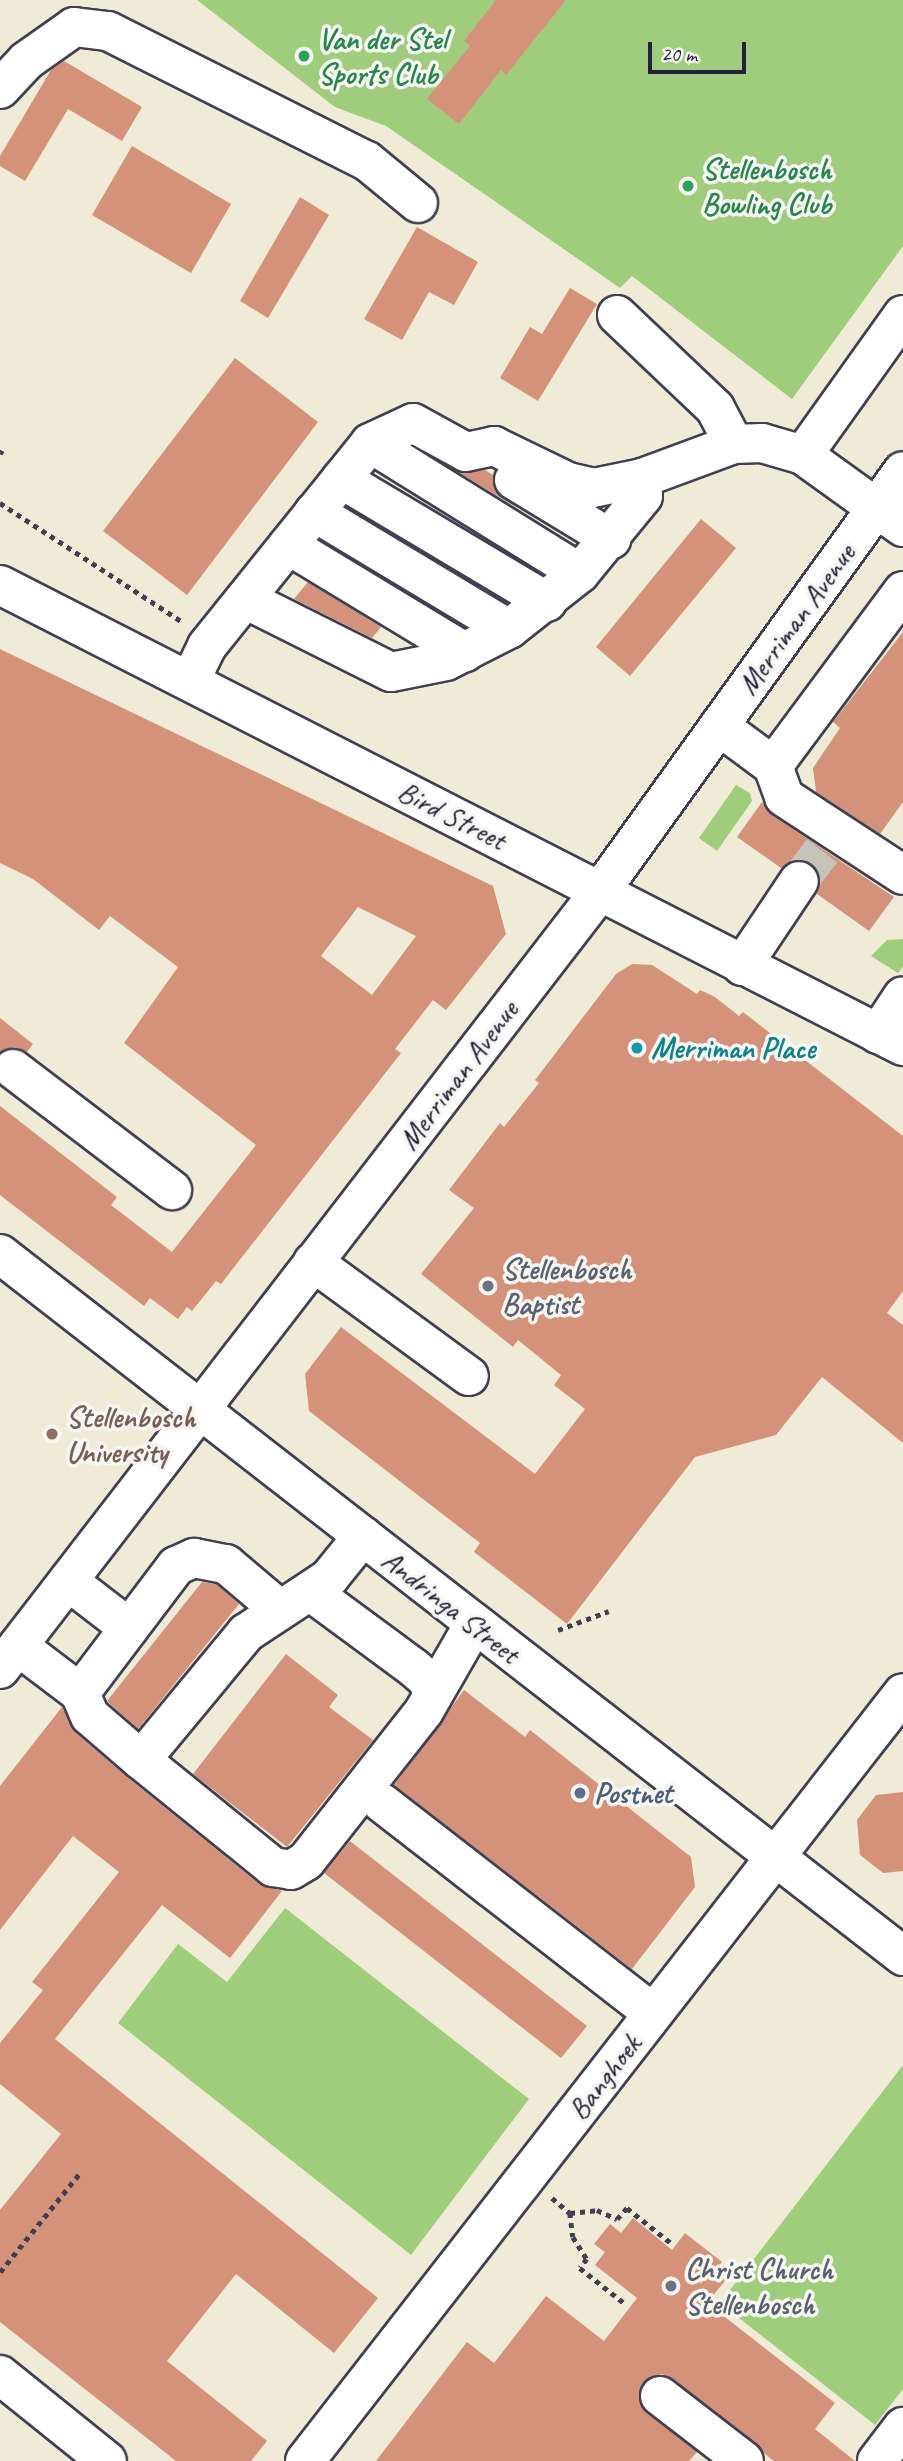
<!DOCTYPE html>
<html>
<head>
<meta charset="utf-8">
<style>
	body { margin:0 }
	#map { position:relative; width:903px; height:2461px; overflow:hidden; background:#efebd7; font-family:Caveat,sans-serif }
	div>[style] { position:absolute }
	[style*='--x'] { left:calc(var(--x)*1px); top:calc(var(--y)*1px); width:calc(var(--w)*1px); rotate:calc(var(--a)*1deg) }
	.green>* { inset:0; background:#9fcd7b }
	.building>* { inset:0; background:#d4927a }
	.minor-tunnel>* { height:38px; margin-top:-19px; transform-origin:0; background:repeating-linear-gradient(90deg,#c6c3b8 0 38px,transparent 0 57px) }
	.path>* { height:4.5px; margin-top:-2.25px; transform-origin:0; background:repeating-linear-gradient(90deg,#414052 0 5px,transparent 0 10px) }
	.roads { filter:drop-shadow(2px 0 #414052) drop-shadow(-2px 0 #414052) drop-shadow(0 2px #414052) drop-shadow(0 -2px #414052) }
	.minor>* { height:38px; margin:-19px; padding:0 19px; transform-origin:19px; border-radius:19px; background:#fff }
	.dots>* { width:19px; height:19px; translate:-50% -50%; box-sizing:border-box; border:4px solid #f6f6f2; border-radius:50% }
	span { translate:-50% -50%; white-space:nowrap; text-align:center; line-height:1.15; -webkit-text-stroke:7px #f6f6f2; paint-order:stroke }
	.leisure-label { font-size:30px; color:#27864d; font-weight:700 }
	.left { translate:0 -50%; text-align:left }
	.street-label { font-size:30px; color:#22223b }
	.culture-label { font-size:30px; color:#0d838f; font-weight:700 }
	.worship-label { font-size:30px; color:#5b616d; font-weight:700 }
	.education-label { font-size:30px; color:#785e54; font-weight:700 }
	.service-label { font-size:30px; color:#4e5e75; font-weight:700 }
	.scale { position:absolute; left:648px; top:42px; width:98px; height:32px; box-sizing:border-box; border:4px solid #22223b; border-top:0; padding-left:9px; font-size:21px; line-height:24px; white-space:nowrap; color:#22223b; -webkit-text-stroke:5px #f6f6f2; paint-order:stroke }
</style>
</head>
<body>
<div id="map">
	<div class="green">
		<div style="clip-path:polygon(197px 0,903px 0,903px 246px,792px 399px,632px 276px,620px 288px,386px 126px,335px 107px)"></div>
		<div style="clip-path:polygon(736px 785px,750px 793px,752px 801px,717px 851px,699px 838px)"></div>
		<div style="clip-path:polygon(903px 939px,903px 967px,898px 973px,871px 956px,887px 940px)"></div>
		<div style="clip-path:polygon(285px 1908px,529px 2099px,411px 2255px,118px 2023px,178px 1944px,227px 1982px)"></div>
		<div style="clip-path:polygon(903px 2065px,903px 2389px,875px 2425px,720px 2303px)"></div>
	</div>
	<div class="building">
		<div style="clip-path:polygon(496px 0,566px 0,506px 75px,501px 70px,459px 124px,427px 99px,470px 46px,464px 41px)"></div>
		<div style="clip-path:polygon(64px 61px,142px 107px,122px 141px,68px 109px,25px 181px,0 166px,0 156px,51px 70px)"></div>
		<div style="clip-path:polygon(132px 146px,231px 204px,191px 273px,92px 215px)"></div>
		<div style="clip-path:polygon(300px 197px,329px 215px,268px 318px,240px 301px)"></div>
		<div style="clip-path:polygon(417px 227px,478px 262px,454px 305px,429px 292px,402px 340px,364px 319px)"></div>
		<div style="clip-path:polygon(570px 288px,597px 304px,538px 401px,500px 378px,530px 327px,542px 334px)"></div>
		<div style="clip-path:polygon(235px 358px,318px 422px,187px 595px,103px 531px)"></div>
		<div style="clip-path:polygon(485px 470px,493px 475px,495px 491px,519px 509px,458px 472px)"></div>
		<div style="clip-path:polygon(701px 519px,736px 548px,630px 676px,596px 647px)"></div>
		<div style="clip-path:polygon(308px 582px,381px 627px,372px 638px,294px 599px)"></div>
		<div style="clip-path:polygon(903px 632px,903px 802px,880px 834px,816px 792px,813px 768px,840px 728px,833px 722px)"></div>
		<div style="clip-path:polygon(evenodd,0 649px,493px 886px,506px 934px,446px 1010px,433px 1000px,395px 1049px,401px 1053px,221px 1284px,216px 1281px,192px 1311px,187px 1307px,178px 1319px,150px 1298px,144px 1306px,0 1195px,0 1106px,117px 1197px,111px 1205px,172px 1252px,256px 1145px,124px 1043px,178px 967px,110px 916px,99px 930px,33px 879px,0 863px,0 649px,358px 907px,416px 936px,372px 995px,321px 956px,358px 907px)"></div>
		<div style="clip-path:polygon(762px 802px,772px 815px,894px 897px,869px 931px,817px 894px,821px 882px,812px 863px,800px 859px,781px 868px,737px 837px)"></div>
		<div style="clip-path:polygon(632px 964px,652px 965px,697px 994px,700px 990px,715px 997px,739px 1016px,743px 1012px,903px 1136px,903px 1291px,887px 1313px,903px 1325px,903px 1443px,822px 1377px,776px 1435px,695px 1457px,567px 1624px,474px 1552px,480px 1543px,309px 1411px,305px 1374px,341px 1327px,535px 1474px,585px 1409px,554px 1385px,561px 1375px,518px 1340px,513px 1347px,421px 1274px,474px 1208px,449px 1190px,500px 1123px,504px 1127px,539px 1083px,535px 1080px,616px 974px)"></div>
		<div style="clip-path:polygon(0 1018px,33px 1044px,27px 1052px,15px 1047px,0 1052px)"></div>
		<div style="clip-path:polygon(202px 1582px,216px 1584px,239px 1604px,138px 1729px,107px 1701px)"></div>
		<div style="clip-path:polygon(286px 1654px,338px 1695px,329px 1707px,373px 1740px,287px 1847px,193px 1774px)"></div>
		<div style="clip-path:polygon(464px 1690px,525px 1737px,530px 1730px,691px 1857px,695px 1887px,632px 1969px,394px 1785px)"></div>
		<div style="clip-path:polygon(62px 1707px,76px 1733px,127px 1777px,259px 1884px,282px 1891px,230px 1958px,162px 1905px,55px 2039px,378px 2298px,334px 2353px,236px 2274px,167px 2361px,267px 2441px,251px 2461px,176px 2461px,0 2322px,0 2210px,61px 2134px,0 2084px,0 2043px,43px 1990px,32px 1982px,119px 1872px,73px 1836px,0 1930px,0 1786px)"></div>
		<div style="clip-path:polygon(903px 1792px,903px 1871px,883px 1873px,860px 1855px,857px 1820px,876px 1795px)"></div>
		<div style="clip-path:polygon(350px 1841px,587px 2026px,561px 2058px,324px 1873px)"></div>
		<div style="clip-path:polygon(633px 2218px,672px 2250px,685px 2233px,722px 2262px,718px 2267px,729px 2276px,707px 2303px,835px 2403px,815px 2429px,855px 2461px,774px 2461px,662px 2374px,643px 2382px,640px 2404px,697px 2452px,689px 2461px,376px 2461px,467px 2342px,494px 2363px,546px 2296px,604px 2341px,637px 2298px,595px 2265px,605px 2252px,594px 2244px,610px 2224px,621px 2233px)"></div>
	</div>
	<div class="minor-tunnel">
		<div style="--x:799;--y:881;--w:43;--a:-52.6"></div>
	</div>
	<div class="path">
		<div style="--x:0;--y:454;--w:4;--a:-63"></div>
		<div style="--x:0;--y:503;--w:216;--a:33.1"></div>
		<div style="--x:558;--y:1630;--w:54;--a:-20.4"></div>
		<div style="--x:552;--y:2198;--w:23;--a:40"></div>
		<div style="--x:570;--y:2213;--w:27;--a:-6"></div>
		<div style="--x:597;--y:2210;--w:22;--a:24"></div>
		<div style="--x:617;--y:2219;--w:15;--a:-48"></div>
		<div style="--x:627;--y:2208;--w:56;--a:38.5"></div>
		<div style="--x:570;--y:2213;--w:24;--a:83"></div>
		<div style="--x:573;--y:2237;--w:26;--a:58"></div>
		<div style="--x:587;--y:2259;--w:11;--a:128"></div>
		<div style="--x:580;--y:2268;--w:56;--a:38.5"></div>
		<div style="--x:0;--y:2272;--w:126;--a:-51.1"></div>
	</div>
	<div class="roads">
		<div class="minor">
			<div style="--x:0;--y:89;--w:38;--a:-47"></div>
			<div style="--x:26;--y:61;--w:59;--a:-35.3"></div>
			<div style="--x:74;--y:27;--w:34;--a:7"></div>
			<div style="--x:108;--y:31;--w:290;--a:26.7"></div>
			<div style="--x:367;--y:161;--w:66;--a:39.5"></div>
			<div style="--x:617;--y:315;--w:135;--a:43.5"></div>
			<div style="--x:715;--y:408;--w:41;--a:62.2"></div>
			<div style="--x:370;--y:443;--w:247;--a:31.8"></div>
			<div style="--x:803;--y:455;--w:172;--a:-54.5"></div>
			<div style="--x:341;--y:479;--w:240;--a:30.8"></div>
			<div style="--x:514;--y:480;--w:114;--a:31.3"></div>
			<div style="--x:314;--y:512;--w:227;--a:31"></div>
			<div style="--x:288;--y:545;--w:207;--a:31.2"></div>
			<div style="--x:0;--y:585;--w:1014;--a:27.05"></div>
			<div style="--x:245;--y:599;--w:163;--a:26.6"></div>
			<div style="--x:391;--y:672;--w:56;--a:-11.3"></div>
			<div style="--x:446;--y:661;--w:71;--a:-26.9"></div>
			<div style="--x:509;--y:629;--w:90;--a:-38.3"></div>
			<div style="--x:580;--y:573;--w:99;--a:-50.7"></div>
			<div style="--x:643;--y:496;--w:18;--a:-93"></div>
			<div style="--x:190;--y:681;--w:39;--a:-64"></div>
			<div style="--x:207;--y:646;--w:260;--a:-51.2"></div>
			<div style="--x:370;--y:443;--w:47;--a:-24.9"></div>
			<div style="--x:413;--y:423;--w:60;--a:28.7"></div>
			<div style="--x:466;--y:452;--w:29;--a:-12"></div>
			<div style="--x:494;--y:446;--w:82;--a:25.9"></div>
			<div style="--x:568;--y:482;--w:26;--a:13"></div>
			<div style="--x:593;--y:488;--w:50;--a:-11.5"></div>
			<div style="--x:642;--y:478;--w:98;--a:-20.3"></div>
			<div style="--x:734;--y:444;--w:28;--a:-2"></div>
			<div style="--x:762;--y:443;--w:43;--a:16.3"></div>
			<div style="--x:803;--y:455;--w:123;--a:35.8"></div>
			<div style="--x:719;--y:726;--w:67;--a:36.5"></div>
			<div style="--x:773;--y:766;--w:33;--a:70"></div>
			<div style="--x:784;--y:797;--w:142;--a:33.2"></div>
			<div style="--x:773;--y:766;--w:218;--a:-53.4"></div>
			<div style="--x:742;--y:966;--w:102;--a:-56.2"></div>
			<div style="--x:878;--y:1034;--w:45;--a:-56.7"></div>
			<div style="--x:13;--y:1069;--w:200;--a:37.3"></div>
			<div style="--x:0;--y:1254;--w:1144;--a:37.86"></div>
			<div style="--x:313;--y:1262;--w:193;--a:36.2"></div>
			<div style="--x:68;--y:1581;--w:77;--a:37.6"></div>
			<div style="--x:311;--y:1592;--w:128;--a:36.4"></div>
			<div style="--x:414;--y:1668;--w:18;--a:41"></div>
			<div style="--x:428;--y:1680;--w:16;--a:72"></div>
			<div style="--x:18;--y:1646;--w:78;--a:37.2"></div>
			<div style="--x:80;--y:1693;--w:25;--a:67"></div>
			<div style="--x:90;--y:1716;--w:67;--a:40.8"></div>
			<div style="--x:141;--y:1760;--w:165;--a:-50.4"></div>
			<div style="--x:246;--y:1633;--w:100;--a:-33.5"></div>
			<div style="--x:329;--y:1578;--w:54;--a:-51"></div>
			<div style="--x:0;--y:1669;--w:984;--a:-52.35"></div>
			<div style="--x:601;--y:890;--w:516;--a:-54.22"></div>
			<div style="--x:80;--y:1693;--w:159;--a:-52.9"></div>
			<div style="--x:176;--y:1566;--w:20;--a:-24"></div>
			<div style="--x:194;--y:1558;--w:33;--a:11"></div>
			<div style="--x:226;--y:1564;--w:68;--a:40.2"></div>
			<div style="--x:141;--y:1760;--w:170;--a:39"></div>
			<div style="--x:273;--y:1867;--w:18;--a:9"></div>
			<div style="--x:291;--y:1870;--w:17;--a:-31"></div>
			<div style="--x:306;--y:1861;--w:191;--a:-51.8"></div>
			<div style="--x:424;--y:1711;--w:100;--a:-60.1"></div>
			<div style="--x:382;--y:1803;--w:343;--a:37.8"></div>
			<div style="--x:0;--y:2375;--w:137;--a:38.8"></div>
			<div style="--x:660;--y:2396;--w:106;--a:37.7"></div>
			<div style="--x:305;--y:2461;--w:973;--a:-52.09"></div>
			<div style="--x:877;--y:2461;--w:43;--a:-52.6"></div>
		</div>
	</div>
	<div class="dots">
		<div style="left:304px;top:56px;background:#2e9e5b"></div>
		<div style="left:688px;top:186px;background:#2e9e5b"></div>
		<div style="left:637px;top:1048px;background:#0f9aa8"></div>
		<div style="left:488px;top:1286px;background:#6b7280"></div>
		<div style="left:52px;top:1434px;background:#8d6e63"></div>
		<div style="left:580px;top:1793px;background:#5c6f8a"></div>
		<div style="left:671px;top:2286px;background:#6b7280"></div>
	</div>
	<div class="leisure-label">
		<span class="left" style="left:318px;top:56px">Van der Stel<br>Sports Club</span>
		<span class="left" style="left:702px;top:186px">Stellenbosch<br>Bowling Club</span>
	</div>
	<div class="street-label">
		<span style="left:796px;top:619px;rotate:-54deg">Merriman Avenue</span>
		<span style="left:452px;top:815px;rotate:27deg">Bird Street</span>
		<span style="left:458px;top:1075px;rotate:-53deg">Merriman Avenue</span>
		<span style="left:451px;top:1606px;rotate:38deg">Andringa Street</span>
		<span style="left:604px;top:2077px;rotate:-52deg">Banghoek</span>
	</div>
	<div class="culture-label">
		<span class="left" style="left:651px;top:1048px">Merriman Place</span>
	</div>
	<div class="worship-label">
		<span class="left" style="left:502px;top:1286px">Stellenbosch<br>Baptist</span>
		<span class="left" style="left:685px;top:2286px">Christ Church<br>Stellenbosch</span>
	</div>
	<div class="education-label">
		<span class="left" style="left:66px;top:1434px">Stellenbosch<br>University</span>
	</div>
	<div class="service-label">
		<span class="left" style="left:594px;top:1793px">Postnet</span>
	</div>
	<div class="scale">20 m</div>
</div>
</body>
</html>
